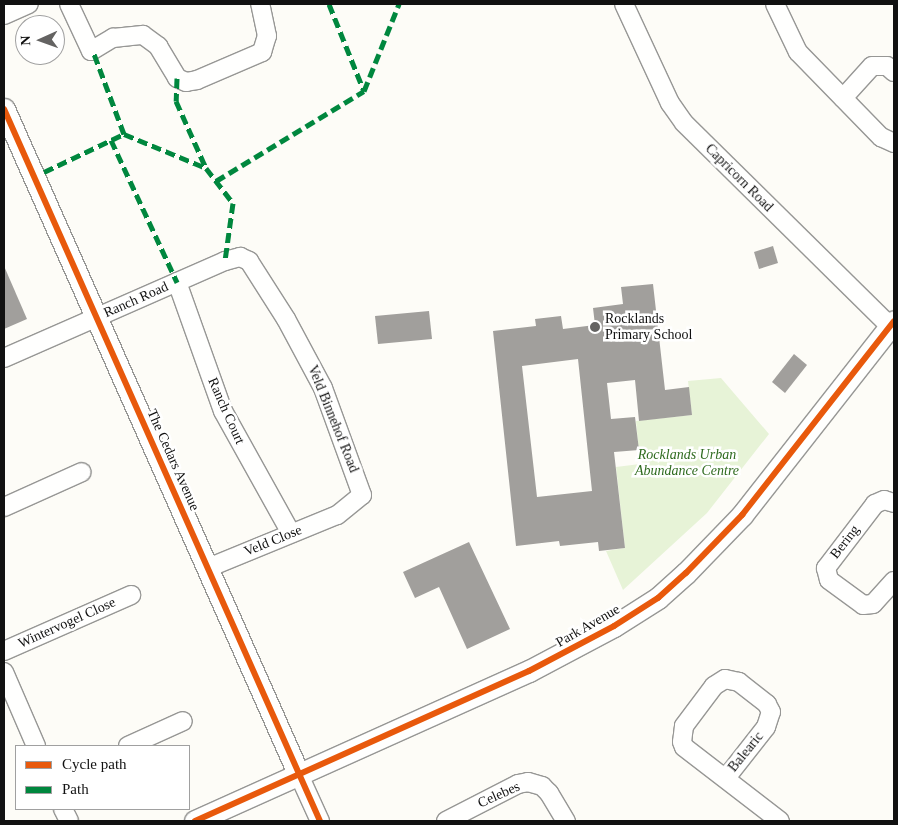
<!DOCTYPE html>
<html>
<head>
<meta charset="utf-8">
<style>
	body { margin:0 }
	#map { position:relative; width:898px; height:825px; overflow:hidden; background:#fdfcf7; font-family:Georgia,serif }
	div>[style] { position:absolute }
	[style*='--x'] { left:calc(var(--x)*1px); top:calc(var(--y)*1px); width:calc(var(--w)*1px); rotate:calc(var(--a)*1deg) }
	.green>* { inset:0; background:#e7f3d7 }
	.building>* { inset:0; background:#a19f9c }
	.roads { filter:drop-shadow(1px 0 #979795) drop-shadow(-1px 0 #979795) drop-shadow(0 1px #979795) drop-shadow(0 -1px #979795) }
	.minor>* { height:18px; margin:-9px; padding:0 9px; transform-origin:9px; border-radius:9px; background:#fffffe }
	.tertiary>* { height:21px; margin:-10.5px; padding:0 10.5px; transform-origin:10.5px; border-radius:10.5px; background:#fffffe }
	.quiet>* { height:5px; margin-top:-2.5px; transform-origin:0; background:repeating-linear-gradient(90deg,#00873e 0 10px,transparent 0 15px) }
	.cycleway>* { height:6px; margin:-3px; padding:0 3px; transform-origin:3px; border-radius:3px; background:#e8590c }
	.dots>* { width:14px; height:14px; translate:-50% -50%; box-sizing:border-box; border:2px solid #fff; border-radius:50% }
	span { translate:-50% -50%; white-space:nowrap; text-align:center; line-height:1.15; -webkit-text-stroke:5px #fff; paint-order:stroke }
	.street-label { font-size:14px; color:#111 }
	.poi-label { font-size:14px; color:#111 }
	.left { translate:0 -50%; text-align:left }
	.park-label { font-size:14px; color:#2f6b1f; font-style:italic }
	.frame { position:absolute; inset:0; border:5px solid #111; pointer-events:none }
	.legend { position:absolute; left:15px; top:745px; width:175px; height:65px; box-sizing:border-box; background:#fff; border:1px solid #a0a0a0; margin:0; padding:6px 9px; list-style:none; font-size:15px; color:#111 }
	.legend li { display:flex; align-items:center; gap:10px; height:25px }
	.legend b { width:25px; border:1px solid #a0a0a0 }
	.north { position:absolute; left:15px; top:15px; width:50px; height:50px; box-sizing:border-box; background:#fff; border:1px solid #a0a0a0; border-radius:50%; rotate:268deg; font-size:14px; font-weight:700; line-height:20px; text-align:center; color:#111 }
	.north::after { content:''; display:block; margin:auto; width:18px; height:22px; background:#646362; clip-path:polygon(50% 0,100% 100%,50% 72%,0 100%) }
</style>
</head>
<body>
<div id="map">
	<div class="green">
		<div style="clip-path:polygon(721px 378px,769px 434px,707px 513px,623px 590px,606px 551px,625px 548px,616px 467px,640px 464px,636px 421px,692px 415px,688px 381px)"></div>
	</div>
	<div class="building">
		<div style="clip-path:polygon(773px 246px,778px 263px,759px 269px,754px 252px)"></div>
		<div style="clip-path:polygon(4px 266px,27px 319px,4px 329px)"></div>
		<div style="clip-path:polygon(evenodd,653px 284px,665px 390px,689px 387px,692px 415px,639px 421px,635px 380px,607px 383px,611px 419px,635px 417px,639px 450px,614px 452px,625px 548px,599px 551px,598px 542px,560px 546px,559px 541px,516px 546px,493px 331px,536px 326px,535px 319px,561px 316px,563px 329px,595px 325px,593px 308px,623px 304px,621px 287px,653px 284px,578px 359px,592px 491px,537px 497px,522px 366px,578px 359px)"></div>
		<div style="clip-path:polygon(429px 311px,432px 339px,378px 344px,375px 316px)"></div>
		<div style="clip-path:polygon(794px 354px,807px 365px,785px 393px,772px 382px)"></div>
		<div style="clip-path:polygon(469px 542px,510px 629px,467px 649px,439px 587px,415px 598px,403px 572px)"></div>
	</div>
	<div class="roads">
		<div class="minor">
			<div style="--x:69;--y:4;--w:52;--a:64.9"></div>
			<div style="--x:91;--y:51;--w:26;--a:-31"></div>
			<div style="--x:113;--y:38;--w:30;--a:-6"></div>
			<div style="--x:143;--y:35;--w:19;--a:36"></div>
			<div style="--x:158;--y:46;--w:37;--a:59"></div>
			<div style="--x:177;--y:78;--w:10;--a:24"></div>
			<div style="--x:186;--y:82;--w:11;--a:-10"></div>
			<div style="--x:197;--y:80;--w:71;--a:-23.3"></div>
			<div style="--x:262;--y:52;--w:17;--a:-73"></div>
			<div style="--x:267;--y:36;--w:33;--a:-102"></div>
			<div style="--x:624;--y:4;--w:109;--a:65.1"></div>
			<div style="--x:670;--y:103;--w:24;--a:55"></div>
			<div style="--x:684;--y:123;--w:289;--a:44.6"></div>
			<div style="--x:775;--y:4;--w:53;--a:64.4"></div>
			<div style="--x:798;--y:52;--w:119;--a:45.7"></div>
			<div style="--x:881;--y:137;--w:14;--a:25"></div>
			<div style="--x:4;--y:15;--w:27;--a:-24"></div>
			<div style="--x:843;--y:98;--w:43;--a:-47.8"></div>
			<div style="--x:872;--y:66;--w:15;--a:0"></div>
			<div style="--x:887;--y:66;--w:9;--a:41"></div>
			<div style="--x:177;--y:282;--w:137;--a:70.4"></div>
			<div style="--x:223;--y:411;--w:140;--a:60.9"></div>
			<div style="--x:4;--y:358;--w:241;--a:-23.7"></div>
			<div style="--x:225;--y:261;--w:16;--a:-15"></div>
			<div style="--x:240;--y:257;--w:10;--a:24"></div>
			<div style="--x:249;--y:261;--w:69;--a:57.5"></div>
			<div style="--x:286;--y:319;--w:78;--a:61.8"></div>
			<div style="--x:323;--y:388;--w:114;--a:70"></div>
			<div style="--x:362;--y:495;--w:32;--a:141"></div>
			<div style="--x:337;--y:515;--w:139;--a:157.7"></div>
			<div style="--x:894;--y:503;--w:10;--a:-163"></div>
			<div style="--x:884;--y:500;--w:10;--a:156"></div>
			<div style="--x:875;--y:504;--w:81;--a:127.4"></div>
			<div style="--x:826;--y:568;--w:12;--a:76"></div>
			<div style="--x:829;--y:580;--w:42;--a:36.3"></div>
			<div style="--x:863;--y:605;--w:10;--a:-6"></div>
			<div style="--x:873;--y:604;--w:31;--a:-48"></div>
			<div style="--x:4;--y:507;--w:85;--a:-24.2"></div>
			<div style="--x:4;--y:651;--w:139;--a:-23.8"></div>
			<div style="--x:4;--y:672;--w:81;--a:66.6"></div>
			<div style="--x:128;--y:746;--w:60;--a:-24.4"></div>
			<div style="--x:299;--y:775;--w:51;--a:65.5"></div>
			<div style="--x:726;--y:778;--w:65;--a:-51.9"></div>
			<div style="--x:766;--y:727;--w:16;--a:-72"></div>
			<div style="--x:771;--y:712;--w:9;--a:-117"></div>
			<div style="--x:767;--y:704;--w:36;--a:-142"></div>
			<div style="--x:739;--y:682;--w:14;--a:-168"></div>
			<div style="--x:725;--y:679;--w:13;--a:148"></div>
			<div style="--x:714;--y:686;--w:50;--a:126.9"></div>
			<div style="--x:684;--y:726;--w:16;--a:97"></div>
			<div style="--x:682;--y:742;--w:5;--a:68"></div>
			<div style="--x:684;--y:747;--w:121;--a:37.6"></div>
			<div style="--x:63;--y:809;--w:13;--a:63"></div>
			<div style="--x:446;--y:821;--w:81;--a:-27.2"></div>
			<div style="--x:518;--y:784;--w:10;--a:-11"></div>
			<div style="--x:528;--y:782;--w:15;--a:16"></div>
			<div style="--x:542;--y:786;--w:10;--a:45"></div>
			<div style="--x:549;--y:793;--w:33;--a:59"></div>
		</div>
		<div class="tertiary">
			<div style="--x:4;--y:109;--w:728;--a:66.11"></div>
			<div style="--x:195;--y:821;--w:366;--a:-24.2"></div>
			<div style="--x:529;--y:671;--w:96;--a:-27.9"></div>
			<div style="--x:614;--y:626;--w:52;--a:-32.5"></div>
			<div style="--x:658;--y:598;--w:38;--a:-42"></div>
			<div style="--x:686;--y:573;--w:81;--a:-46"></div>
			<div style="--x:742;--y:515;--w:246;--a:-51.9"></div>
		</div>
	</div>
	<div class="quiet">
		<div style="--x:329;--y:4;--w:94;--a:68.1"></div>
		<div style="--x:177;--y:78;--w:23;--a:92"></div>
		<div style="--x:176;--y:101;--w:73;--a:65.9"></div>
		<div style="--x:206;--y:168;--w:44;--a:52.4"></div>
		<div style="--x:233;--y:203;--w:59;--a:97.9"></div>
		<div style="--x:124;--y:134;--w:89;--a:22.5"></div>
		<div style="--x:111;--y:140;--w:157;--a:65.1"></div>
		<div style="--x:44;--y:172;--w:89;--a:-25.4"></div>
		<div style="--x:124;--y:134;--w:89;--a:-110.5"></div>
		<div style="--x:216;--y:181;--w:173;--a:-31.3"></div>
		<div style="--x:364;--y:91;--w:94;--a:-68.1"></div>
	</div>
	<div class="cycleway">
		<div style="--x:4;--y:109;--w:779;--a:66.07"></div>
		<div style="--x:195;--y:821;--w:366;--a:-24.2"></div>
		<div style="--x:529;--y:671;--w:96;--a:-27.9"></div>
		<div style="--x:614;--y:626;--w:52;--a:-32.5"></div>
		<div style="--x:658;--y:598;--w:38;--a:-42"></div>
		<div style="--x:686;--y:573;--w:81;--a:-46"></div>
		<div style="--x:742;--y:515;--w:246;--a:-51.9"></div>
	</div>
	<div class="dots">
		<div style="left:595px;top:327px;background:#646362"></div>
	</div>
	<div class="street-label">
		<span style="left:739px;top:178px;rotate:45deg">Capricorn Road</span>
		<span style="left:136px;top:300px;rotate:-24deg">Ranch Road</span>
		<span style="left:226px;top:411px;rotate:66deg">Ranch Court</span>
		<span style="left:333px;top:419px;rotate:68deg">Veld Binnehof Road</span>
		<span style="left:173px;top:460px;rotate:66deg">The Cedars Avenue</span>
		<span style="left:273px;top:541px;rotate:-22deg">Veld Close</span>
		<span style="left:845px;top:542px;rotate:-52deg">Bering</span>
		<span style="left:67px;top:623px;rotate:-24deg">Wintervogel Close</span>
		<span style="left:588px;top:626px;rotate:-30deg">Park Avenue</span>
		<span style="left:746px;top:752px;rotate:-51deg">Balearic</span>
		<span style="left:499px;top:795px;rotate:-24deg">Celebes</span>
	</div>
	<div class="poi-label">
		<span class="left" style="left:605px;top:327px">Rocklands<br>Primary School</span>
	</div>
	<div class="park-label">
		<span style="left:687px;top:463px">Rocklands Urban<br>Abundance Centre</span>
	</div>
	<div class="frame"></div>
	<ul class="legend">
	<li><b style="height:6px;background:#e8590c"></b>Cycle path</li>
	<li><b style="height:6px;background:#00873e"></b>Path</li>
	</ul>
	<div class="north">N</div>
</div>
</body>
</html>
